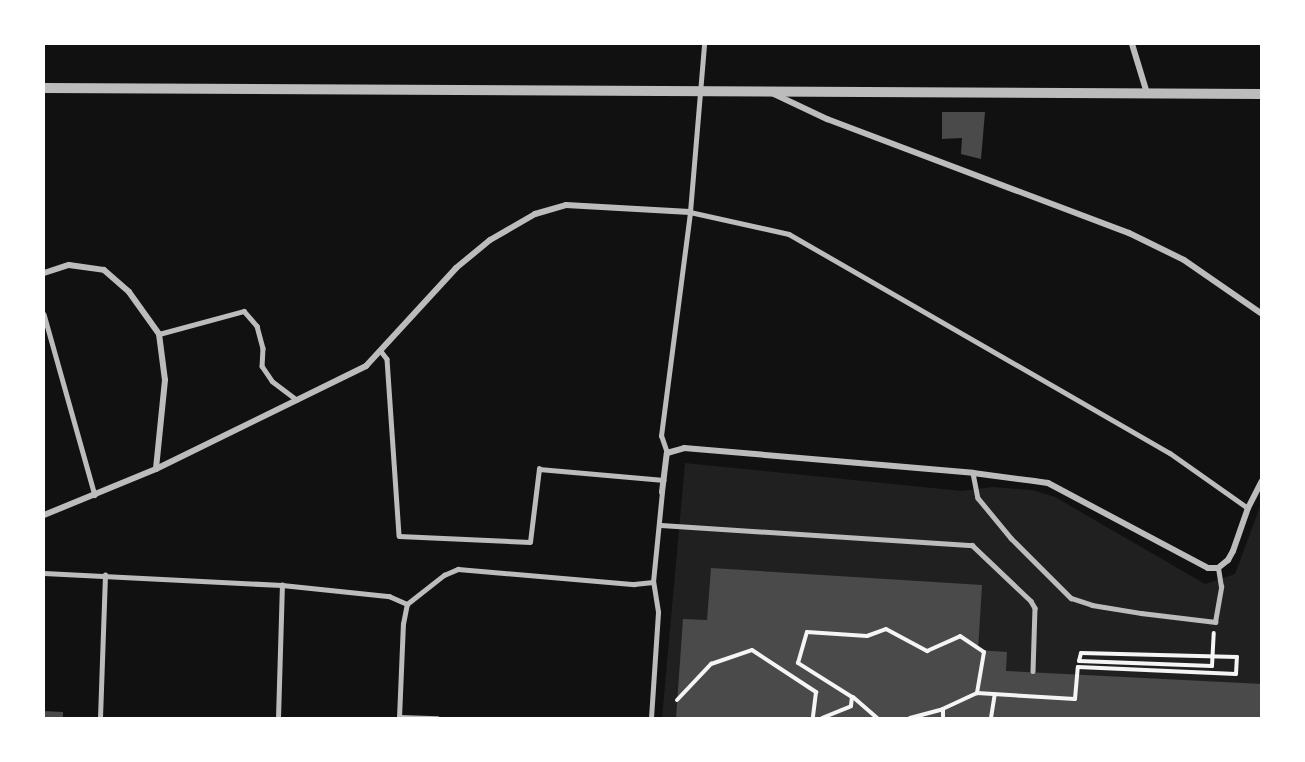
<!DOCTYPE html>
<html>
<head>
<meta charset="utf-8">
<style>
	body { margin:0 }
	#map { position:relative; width:1305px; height:762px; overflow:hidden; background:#111; font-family:"Roboto Condensed",sans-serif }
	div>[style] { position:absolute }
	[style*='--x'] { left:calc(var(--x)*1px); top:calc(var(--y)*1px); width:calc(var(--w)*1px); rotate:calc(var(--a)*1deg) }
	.green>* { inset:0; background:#202020 }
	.building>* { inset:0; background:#4a4a4a }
	.path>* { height:4px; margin:-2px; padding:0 2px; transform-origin:2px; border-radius:2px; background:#f5f5f5 }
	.service>* { height:4.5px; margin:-2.25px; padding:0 2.25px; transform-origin:2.25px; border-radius:2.25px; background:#bcbcbc }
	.minor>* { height:6px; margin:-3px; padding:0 3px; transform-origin:3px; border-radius:3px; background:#bcbcbc }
	.tertiary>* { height:10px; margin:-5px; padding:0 5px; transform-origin:5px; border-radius:5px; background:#bcbcbc }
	span { translate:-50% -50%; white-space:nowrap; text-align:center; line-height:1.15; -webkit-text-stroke:5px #fff; paint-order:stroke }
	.frame { position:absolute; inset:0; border:45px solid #fff; pointer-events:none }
</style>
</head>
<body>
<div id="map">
	<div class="green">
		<div style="clip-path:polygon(685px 463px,962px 491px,992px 487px,1032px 490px,1055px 497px,1205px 584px,1235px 574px,1261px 504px,1261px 718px,662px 718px)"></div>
	</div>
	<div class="building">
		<div style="clip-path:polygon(942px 112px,985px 112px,981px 159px,961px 154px,962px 138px,942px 139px)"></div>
		<div style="clip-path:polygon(711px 568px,982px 585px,978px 650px,1007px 652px,1006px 671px,1262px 684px,1262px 718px,676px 718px,683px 619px,707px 620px)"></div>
		<div style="clip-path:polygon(44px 711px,63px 712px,63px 718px,44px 718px)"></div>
	</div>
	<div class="path">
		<div style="--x:977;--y:693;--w:98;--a:3.5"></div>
		<div style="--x:1075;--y:699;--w:32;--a:-85"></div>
		<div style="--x:1078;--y:667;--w:158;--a:2.5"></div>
		<div style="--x:1236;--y:674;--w:17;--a:-87"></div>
		<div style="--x:1237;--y:657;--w:156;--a:-178.5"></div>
		<div style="--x:1081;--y:653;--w:8;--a:104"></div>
		<div style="--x:1079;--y:661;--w:133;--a:2.2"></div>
		<div style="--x:1212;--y:666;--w:33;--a:-87"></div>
		<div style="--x:853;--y:697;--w:32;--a:41"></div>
		<div style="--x:677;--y:700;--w:50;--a:-46.6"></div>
		<div style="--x:711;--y:664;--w:43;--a:-18.9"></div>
		<div style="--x:752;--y:650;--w:77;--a:33.3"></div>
		<div style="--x:816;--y:692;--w:26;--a:97"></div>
		<div style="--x:822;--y:718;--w:31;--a:-22"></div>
		<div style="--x:851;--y:706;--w:9;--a:-84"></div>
		<div style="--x:852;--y:697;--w:64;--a:-147.8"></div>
		<div style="--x:798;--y:663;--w:32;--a:-74"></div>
		<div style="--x:807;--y:632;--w:60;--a:3.8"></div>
		<div style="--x:867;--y:636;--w:20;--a:-20"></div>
		<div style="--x:886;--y:629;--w:47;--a:28.2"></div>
		<div style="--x:927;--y:651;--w:36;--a:-24"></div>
		<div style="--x:960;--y:636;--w:29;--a:34"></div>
		<div style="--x:984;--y:652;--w:42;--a:99.7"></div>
		<div style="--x:977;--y:693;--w:38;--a:155"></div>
		<div style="--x:943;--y:709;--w:9;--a:90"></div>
		<div style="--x:910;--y:718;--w:34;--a:-15"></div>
		<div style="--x:991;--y:718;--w:24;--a:-81"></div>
	</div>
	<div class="service">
		<div style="--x:690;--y:212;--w:101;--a:12.5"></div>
		<div style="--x:789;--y:234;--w:439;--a:29.9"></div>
		<div style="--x:1170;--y:453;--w:95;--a:35.2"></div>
		<div style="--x:44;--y:314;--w:188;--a:74.3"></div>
		<div style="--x:159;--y:334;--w:88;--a:-15.1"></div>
		<div style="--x:244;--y:311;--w:20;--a:49"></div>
		<div style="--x:257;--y:326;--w:23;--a:75"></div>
		<div style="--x:263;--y:348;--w:18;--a:93"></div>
		<div style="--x:262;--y:366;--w:18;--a:56"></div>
		<div style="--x:272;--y:381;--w:31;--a:37"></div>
		<div style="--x:380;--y:350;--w:11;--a:52"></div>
		<div style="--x:387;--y:359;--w:177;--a:86.1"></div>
		<div style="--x:399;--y:536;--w:131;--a:2.6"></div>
		<div style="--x:530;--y:542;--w:74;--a:-83"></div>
		<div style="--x:539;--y:469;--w:125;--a:5"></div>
		<div style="--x:667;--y:453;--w:18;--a:-109"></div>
		<div style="--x:661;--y:436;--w:226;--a:-82.6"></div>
		<div style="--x:690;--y:212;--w:169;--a:-85.2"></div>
		<div style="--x:973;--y:473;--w:25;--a:79"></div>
		<div style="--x:978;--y:498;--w:52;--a:50.5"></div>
		<div style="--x:1011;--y:538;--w:85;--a:45"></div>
		<div style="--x:1071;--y:598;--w:22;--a:18"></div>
		<div style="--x:1092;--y:605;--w:50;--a:9.3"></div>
		<div style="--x:1141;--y:613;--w:75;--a:6.9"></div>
		<div style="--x:1215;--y:622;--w:36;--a:-80"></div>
		<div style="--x:1221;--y:587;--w:19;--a:-99"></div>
		<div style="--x:661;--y:525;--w:312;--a:3.7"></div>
		<div style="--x:972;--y:545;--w:81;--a:43.5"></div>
		<div style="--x:1031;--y:601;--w:8;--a:60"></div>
		<div style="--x:1035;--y:608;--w:63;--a:91.8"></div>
		<div style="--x:44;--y:573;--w:238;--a:2.9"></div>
		<div style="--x:282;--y:585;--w:108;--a:5.9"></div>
		<div style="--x:389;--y:596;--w:20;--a:24"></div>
		<div style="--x:399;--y:717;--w:38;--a:2"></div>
		<div style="--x:100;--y:718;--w:143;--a:-88"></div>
		<div style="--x:278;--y:718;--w:133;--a:-88.3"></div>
		<div style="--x:399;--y:718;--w:94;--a:-87.6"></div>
		<div style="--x:403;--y:624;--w:20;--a:-79"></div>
		<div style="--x:407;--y:604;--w:47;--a:-38.1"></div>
		<div style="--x:444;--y:575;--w:15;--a:-23"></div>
		<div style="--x:458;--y:569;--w:177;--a:4.9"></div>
		<div style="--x:634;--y:584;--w:19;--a:-6"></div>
		<div style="--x:651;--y:718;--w:106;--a:-86.2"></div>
		<div style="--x:658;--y:612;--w:30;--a:-99"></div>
		<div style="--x:653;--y:582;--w:90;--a:-84.3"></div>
	</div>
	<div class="minor">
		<div style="--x:1132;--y:44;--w:51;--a:73"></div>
		<div style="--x:774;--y:94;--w:59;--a:25.3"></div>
		<div style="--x:827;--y:119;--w:323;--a:20.7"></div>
		<div style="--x:1129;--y:233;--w:61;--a:26.1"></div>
		<div style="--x:1184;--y:260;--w:95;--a:34.7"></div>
		<div style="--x:44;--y:273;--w:26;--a:-18"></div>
		<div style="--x:69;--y:265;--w:35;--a:8"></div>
		<div style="--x:104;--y:270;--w:33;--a:41"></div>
		<div style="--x:129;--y:292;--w:52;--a:54.5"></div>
		<div style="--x:159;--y:334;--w:46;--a:82.6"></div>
		<div style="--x:165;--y:380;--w:89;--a:95.8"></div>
		<div style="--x:662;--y:492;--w:39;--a:-83"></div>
		<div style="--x:667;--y:453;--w:18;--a:-16"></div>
		<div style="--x:684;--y:448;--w:290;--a:4.9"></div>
		<div style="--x:973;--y:473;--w:62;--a:7.5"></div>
		<div style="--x:1034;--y:481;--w:14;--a:8"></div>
		<div style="--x:1048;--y:483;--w:181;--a:28"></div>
		<div style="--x:1208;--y:568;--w:10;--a:0"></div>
		<div style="--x:1218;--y:568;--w:13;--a:-39"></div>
		<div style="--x:1228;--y:560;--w:10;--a:-61"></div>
		<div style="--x:1233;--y:551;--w:46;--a:-70.8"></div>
		<div style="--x:1248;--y:508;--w:30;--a:-63"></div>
		<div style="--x:44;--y:515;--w:121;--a:-22.3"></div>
		<div style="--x:156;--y:469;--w:234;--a:-26.1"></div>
		<div style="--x:366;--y:366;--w:133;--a:-47.4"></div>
		<div style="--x:456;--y:268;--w:44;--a:-39.5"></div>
		<div style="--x:490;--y:240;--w:52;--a:-30"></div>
		<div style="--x:535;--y:214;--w:32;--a:-16"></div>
		<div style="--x:566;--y:205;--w:124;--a:3.2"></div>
	</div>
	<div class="tertiary">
		<div style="--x:44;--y:88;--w:1218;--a:0.28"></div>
	</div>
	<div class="frame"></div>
</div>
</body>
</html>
